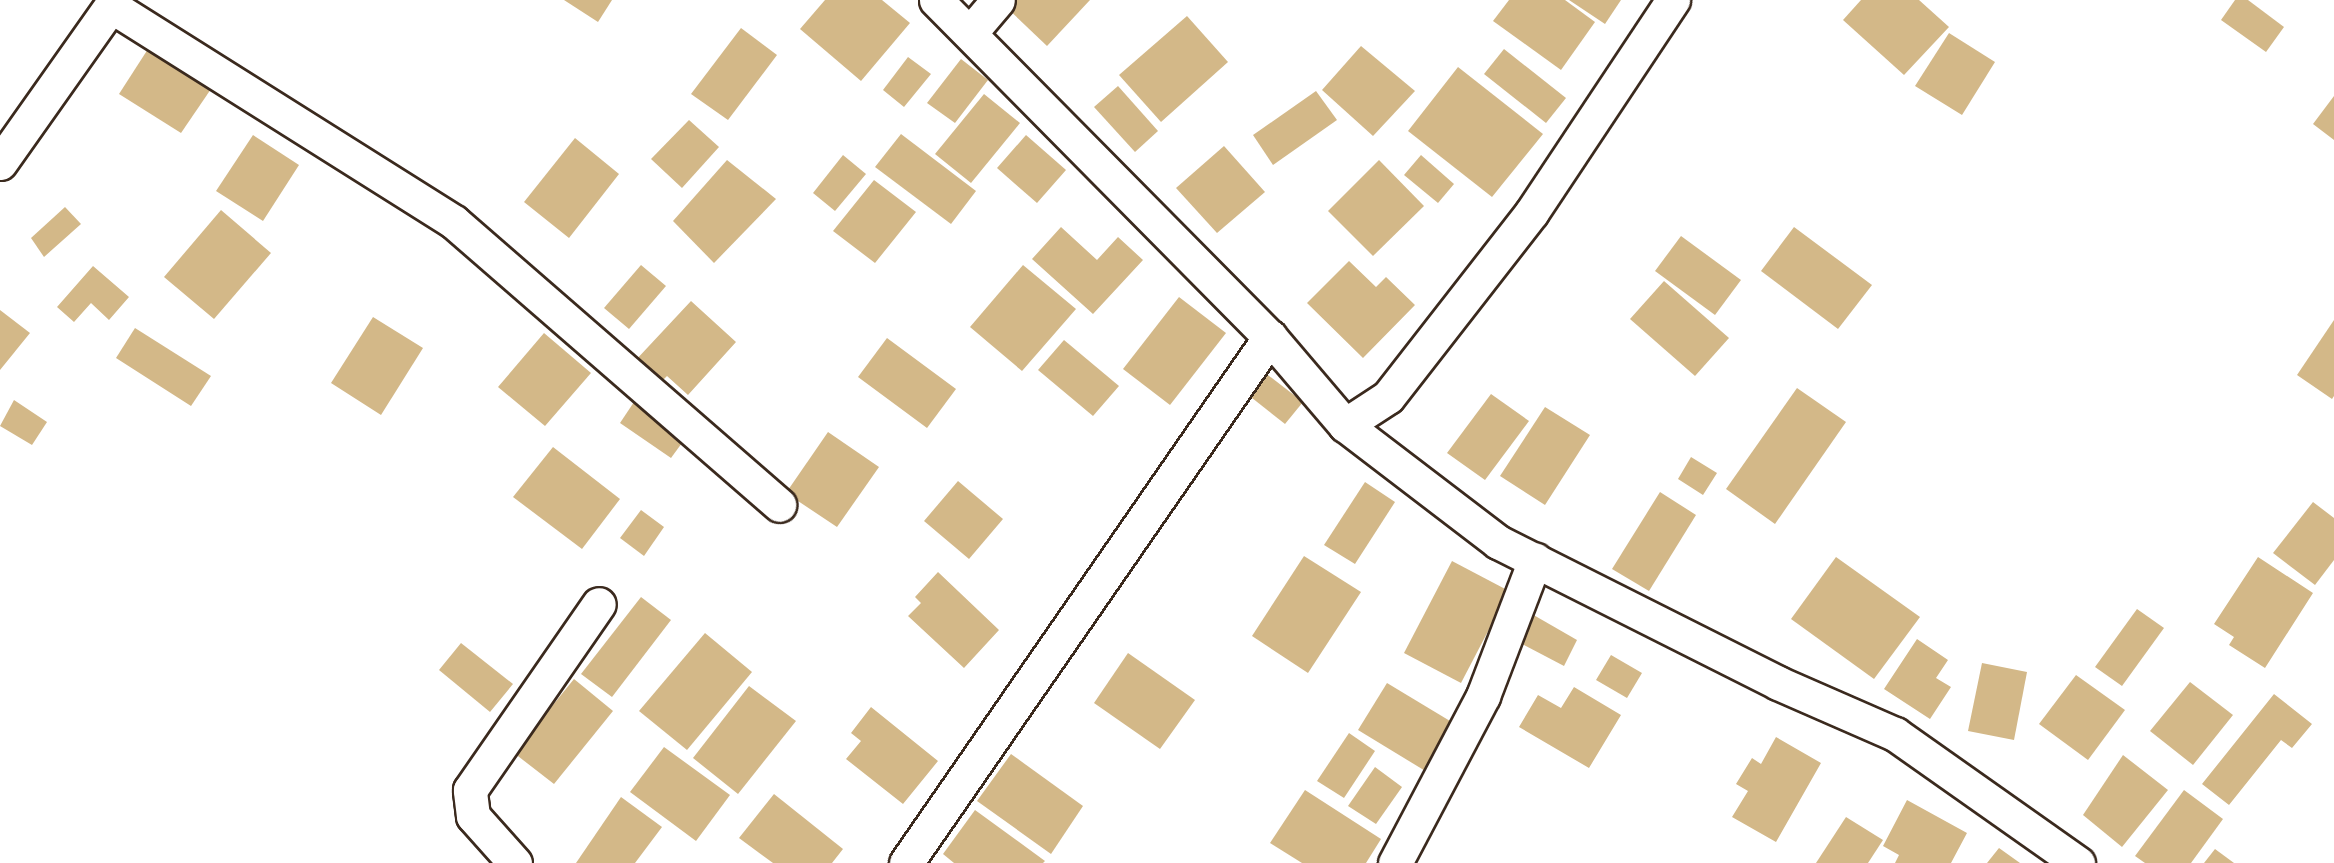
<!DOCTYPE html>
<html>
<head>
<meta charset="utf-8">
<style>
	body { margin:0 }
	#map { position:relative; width:2334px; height:863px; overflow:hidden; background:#fff; font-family:Kalam,sans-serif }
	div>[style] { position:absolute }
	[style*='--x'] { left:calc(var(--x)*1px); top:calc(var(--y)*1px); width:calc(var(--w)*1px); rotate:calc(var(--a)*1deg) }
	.building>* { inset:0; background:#d3b888 }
	.roads { filter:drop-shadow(2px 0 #3b2a1e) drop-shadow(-2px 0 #3b2a1e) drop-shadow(0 2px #3b2a1e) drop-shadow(0 -2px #3b2a1e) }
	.street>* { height:33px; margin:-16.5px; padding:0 16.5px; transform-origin:16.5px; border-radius:16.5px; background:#fff }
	span { translate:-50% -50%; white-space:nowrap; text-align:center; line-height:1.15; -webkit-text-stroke:5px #fff; paint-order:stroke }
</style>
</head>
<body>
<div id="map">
	<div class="building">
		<div style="clip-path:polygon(564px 0,612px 0,598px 22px)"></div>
		<div style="clip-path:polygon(825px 0,882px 0,910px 23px,861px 81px,800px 29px)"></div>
		<div style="clip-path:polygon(1007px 0,1090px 0,1047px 46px,1003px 4px)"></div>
		<div style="clip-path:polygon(1509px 0,1565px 0,1595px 22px,1561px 70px,1493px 21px)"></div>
		<div style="clip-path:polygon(1569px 0,1621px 0,1605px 24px)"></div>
		<div style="clip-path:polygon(1861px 0,1919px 0,1949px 27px,1904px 75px,1843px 20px)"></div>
		<div style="clip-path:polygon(2235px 0,2248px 0,2284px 27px,2266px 52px,2221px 20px)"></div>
		<div style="clip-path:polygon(1187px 16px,1228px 62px,1161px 122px,1119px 75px)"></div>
		<div style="clip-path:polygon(741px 28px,777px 55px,728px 120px,691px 94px)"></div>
		<div style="clip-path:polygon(1949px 33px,1995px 62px,1962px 115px,1915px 86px)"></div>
		<div style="clip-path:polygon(1361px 46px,1415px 91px,1373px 136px,1322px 90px)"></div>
		<div style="clip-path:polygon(148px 49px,211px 89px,181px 133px,119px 94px)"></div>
		<div style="clip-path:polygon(1504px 49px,1566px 98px,1546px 123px,1484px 74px)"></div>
		<div style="clip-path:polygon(908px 57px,931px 74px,904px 107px,883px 90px)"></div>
		<div style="clip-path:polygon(961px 59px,988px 80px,955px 123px,927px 103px)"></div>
		<div style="clip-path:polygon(1458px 67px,1543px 134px,1492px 197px,1408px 131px)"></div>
		<div style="clip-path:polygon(1118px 86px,1158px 131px,1135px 152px,1094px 107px)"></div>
		<div style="clip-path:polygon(1316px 91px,1337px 120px,1273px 165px,1253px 135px)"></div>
		<div style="clip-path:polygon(984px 94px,1020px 123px,971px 183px,935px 154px)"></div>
		<div style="clip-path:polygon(2334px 96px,2334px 140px,2313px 124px)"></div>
		<div style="clip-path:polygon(689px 120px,719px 147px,682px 188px,651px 159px)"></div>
		<div style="clip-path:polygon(901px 134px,976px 191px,951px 224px,875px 167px)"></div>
		<div style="clip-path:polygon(253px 135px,299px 165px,263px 221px,216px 191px)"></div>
		<div style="clip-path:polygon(1026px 135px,1066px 170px,1037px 203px,997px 168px)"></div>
		<div style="clip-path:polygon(575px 138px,619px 174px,569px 238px,524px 202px)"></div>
		<div style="clip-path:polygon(1224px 146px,1265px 192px,1217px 233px,1176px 188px)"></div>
		<div style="clip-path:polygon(843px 155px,866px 174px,835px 211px,813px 193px)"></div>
		<div style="clip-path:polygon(1421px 155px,1454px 184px,1438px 203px,1404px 175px)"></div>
		<div style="clip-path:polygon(727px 160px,776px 199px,714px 263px,673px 221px)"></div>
		<div style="clip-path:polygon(1379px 160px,1424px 206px,1373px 256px,1328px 211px)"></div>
		<div style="clip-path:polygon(874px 180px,916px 212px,875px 263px,833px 231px)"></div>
		<div style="clip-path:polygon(65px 207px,81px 224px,44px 257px,31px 238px)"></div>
		<div style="clip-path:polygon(221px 210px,271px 253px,214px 319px,164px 277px)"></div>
		<div style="clip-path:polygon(1061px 227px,1097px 260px,1118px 237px,1143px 260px,1093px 314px,1032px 259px)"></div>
		<div style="clip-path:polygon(1794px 227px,1872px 285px,1838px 329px,1761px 271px)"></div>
		<div style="clip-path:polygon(1681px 236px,1741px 280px,1715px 315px,1655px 271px)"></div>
		<div style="clip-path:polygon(1349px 261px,1376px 287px,1386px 277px,1415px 305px,1363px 358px,1307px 303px)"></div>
		<div style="clip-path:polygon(641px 265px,666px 286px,629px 329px,604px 308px)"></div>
		<div style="clip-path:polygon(1023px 265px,1076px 309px,1022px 371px,970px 327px)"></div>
		<div style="clip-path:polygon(93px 266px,129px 297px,109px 320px,91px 303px,74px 322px,57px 307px)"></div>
		<div style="clip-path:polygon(1664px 281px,1729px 338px,1695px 376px,1630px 319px)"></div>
		<div style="clip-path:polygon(1179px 297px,1226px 333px,1170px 405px,1123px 369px)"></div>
		<div style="clip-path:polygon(691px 301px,736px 342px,688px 395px,667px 376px,659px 384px,634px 362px)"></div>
		<div style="clip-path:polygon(0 310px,30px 333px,0 370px)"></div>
		<div style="clip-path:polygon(373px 317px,423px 348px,381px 415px,331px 383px)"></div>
		<div style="clip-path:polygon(2334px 320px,2334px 396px,2332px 399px,2297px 375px)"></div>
		<div style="clip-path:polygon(135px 328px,211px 376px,191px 406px,116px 358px)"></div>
		<div style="clip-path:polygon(544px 333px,591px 373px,545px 426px,498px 387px)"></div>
		<div style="clip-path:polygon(887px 338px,956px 389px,927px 428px,858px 377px)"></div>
		<div style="clip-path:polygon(1064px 340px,1119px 386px,1093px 416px,1038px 370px)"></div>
		<div style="clip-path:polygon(1264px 372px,1303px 402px,1285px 424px,1247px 394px)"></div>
		<div style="clip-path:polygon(1797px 388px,1846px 422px,1775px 524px,1726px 489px)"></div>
		<div style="clip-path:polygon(1491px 394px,1529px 421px,1485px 480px,1447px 453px)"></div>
		<div style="clip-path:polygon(638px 396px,690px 432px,671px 458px,620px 423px)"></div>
		<div style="clip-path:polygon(14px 400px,47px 422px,32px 445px,0 426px)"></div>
		<div style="clip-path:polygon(1545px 407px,1590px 435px,1545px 505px,1500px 476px)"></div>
		<div style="clip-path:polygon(828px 432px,879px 467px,837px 527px,786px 493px)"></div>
		<div style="clip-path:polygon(553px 447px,620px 499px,582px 549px,513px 497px)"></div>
		<div style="clip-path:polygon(1691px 457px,1717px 473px,1703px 495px,1678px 479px)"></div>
		<div style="clip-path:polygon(958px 481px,1003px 519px,969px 559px,924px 521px)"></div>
		<div style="clip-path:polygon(1365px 482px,1395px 502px,1355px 564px,1324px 545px)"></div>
		<div style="clip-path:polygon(1660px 492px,1696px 515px,1649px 591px,1612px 569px)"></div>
		<div style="clip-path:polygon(2313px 502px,2334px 518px,2334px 560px,2315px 585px,2273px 553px)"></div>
		<div style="clip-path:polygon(641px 510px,664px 527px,644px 556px,620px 538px)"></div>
		<div style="clip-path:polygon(1304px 556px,1361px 592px,1308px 673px,1252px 636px)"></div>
		<div style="clip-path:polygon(1836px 557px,1920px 617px,1874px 679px,1791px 619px)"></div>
		<div style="clip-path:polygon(2258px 557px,2313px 593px,2265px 668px,2229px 645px,2234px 637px,2214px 624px)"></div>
		<div style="clip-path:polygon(1452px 561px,1509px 591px,1461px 683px,1404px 653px)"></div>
		<div style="clip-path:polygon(938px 572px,999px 630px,964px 668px,908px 616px,921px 603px,915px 597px)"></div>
		<div style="clip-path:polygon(641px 597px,671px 620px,612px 697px,581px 674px)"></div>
		<div style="clip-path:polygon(1523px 609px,1577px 640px,1564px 666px,1507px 636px)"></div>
		<div style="clip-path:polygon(2137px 609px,2164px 628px,2122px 686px,2095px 667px)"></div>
		<div style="clip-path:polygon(705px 633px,752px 672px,687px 750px,639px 711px)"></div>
		<div style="clip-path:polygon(1917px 639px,1948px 660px,1936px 678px,1951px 687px,1930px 719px,1884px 689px)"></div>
		<div style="clip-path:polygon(461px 643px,513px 684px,490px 712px,439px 670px)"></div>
		<div style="clip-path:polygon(1128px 653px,1195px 700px,1160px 749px,1094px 703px)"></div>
		<div style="clip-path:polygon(1611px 655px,1642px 673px,1627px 698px,1596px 680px)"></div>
		<div style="clip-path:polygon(1982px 663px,2027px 672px,2014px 740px,1968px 731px)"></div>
		<div style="clip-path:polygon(2076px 675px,2125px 710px,2088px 760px,2039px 724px)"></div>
		<div style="clip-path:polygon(574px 679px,613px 711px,554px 784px,514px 753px)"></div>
		<div style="clip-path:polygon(2190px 682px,2233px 715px,2193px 765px,2150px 731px)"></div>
		<div style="clip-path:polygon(1387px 683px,1455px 724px,1427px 772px,1358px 730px)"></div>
		<div style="clip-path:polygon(749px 686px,796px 721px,738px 794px,693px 758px)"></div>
		<div style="clip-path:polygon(1574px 687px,1621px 715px,1589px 768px,1519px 727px,1538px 695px,1561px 708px)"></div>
		<div style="clip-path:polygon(2274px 694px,2312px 724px,2292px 748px,2281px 740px,2229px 805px,2202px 784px)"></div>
		<div style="clip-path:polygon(871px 707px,938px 761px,903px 804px,846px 759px,861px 741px,851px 733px)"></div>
		<div style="clip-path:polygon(1349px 733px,1375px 751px,1344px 798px,1317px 781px)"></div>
		<div style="clip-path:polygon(1776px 737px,1821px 763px,1776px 842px,1732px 817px,1748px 791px,1736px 784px,1752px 758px,1761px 764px)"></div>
		<div style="clip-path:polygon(664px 747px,730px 795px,696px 841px,630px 792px)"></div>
		<div style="clip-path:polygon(1011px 754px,1083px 806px,1051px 854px,977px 801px)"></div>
		<div style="clip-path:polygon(2123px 755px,2168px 790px,2122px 847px,2083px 815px)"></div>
		<div style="clip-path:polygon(1375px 767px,1402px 787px,1376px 824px,1348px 806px)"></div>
		<div style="clip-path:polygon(1305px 790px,1381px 839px,1366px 863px,1302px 863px,1270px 843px)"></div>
		<div style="clip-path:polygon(2184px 790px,2223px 819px,2191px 863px,2145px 863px,2135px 856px)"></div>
		<div style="clip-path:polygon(774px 794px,843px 849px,832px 863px,773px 863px,739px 838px)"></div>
		<div style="clip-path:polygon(621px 797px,662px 827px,635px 863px,576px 863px)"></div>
		<div style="clip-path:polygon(1907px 800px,1967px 833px,1951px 863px,1895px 863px,1899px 855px,1883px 846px)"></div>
		<div style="clip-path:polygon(975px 810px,1045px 861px,1043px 863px,954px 863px,943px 854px)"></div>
		<div style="clip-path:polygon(1846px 817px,1883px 840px,1868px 863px,1816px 863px)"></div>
		<div style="clip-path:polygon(1999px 848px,2020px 863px,1987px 863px)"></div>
		<div style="clip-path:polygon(2215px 849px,2234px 863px,2204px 863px)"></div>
	</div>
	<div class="roads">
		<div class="street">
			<div style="--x:936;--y:0;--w:474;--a:45.3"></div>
			<div style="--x:1270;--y:337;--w:116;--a:49.6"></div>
			<div style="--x:1345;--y:425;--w:193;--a:37.4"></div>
			<div style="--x:1498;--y:542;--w:313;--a:26.7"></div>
			<div style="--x:1778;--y:683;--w:128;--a:23.6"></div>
			<div style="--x:1895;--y:734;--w:224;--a:35.2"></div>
			<div style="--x:111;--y:6;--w:405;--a:32.2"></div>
			<div style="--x:454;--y:222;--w:431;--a:41"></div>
			<div style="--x:970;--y:33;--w:43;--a:-49.7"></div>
			<div style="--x:0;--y:163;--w:199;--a:-54.8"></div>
			<div style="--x:1345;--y:425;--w:51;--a:-33.1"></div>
			<div style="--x:1388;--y:397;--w:234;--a:-52.1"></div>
			<div style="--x:1532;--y:212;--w:255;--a:-56.4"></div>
			<div style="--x:515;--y:863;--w:63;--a:-131.8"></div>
			<div style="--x:473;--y:816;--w:26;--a:-97"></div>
			<div style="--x:470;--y:790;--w:226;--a:-55.3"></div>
			<div style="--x:906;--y:863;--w:640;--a:-55.32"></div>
			<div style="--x:1395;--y:863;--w:189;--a:-62.2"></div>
			<div style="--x:1483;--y:696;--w:146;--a:-69.1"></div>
		</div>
	</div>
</div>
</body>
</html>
